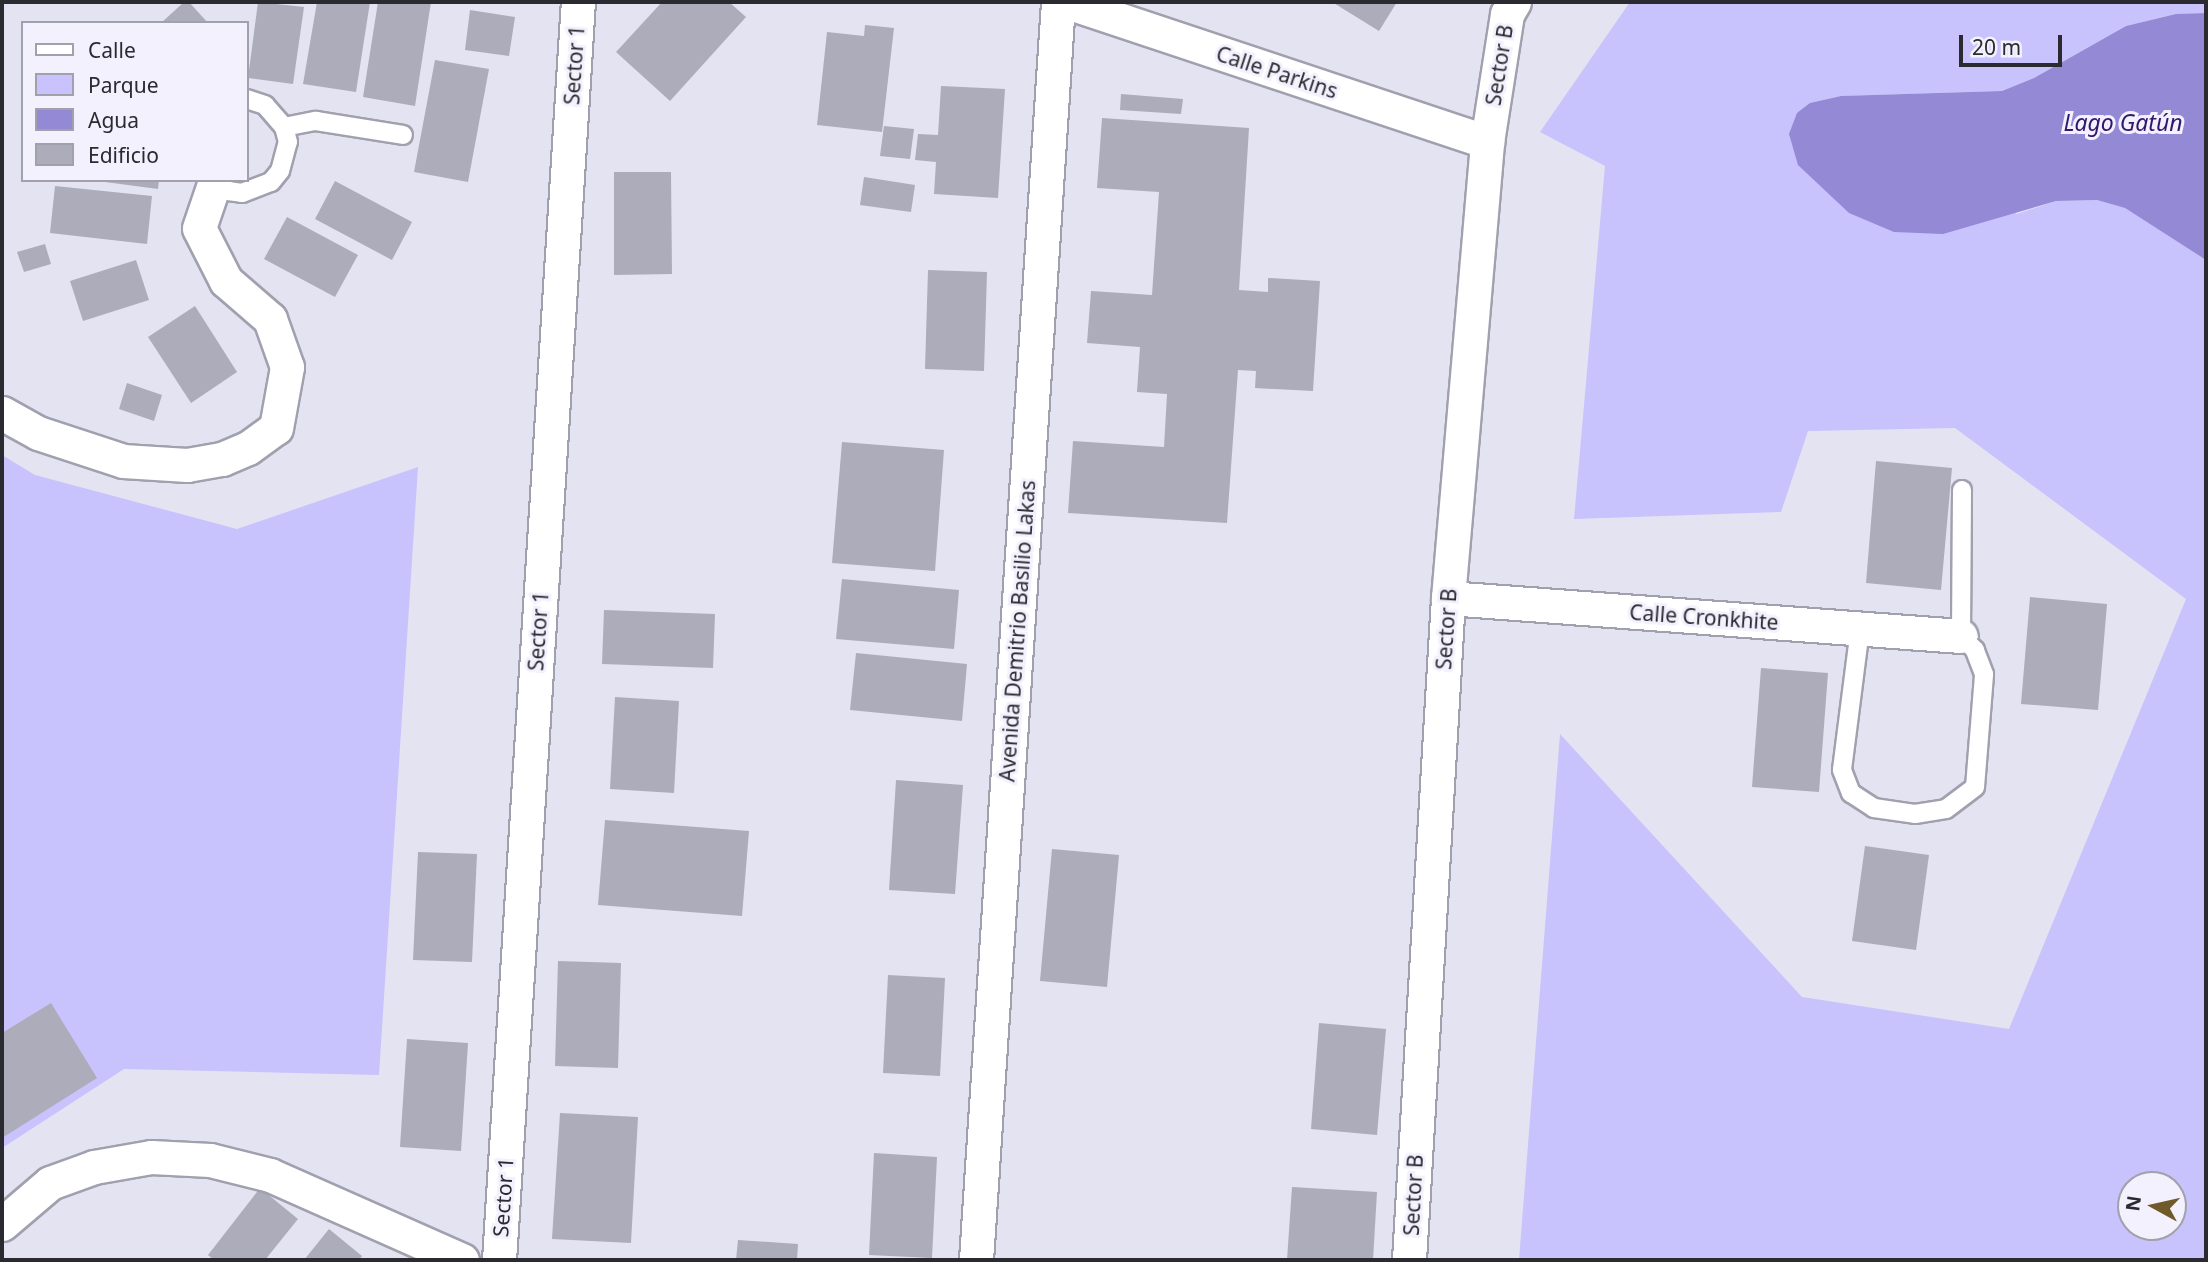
<!DOCTYPE html>
<html>
<head>
<meta charset="utf-8">
<style>
	body { margin:0 }
	#map { position:relative; width:2208px; height:1262px; overflow:hidden; background:#e4e3f2; font-family:"Noto Sans",sans-serif }
	div>[style] { position:absolute }
	[style*='--x'] { left:calc(var(--x)*1px); top:calc(var(--y)*1px); width:calc(var(--w)*1px); rotate:calc(var(--a)*1deg) }
	.green>* { inset:0; background:#c8c2fd }
	.water>* { inset:0; background:#9389d4 }
	.building>* { inset:0; background:#adacba }
	.roads { filter:drop-shadow(2px 0 #a1a0ae) drop-shadow(-2px 0 #a1a0ae) drop-shadow(0 2px #a1a0ae) drop-shadow(0 -2px #a1a0ae) }
	.lane>* { height:18px; margin:-9px; padding:0 9px; transform-origin:9px; border-radius:9px; background:#fff }
	.street>* { height:33px; margin:-16.5px; padding:0 16.5px; transform-origin:16.5px; border-radius:16.5px; background:#fff }
	span { translate:-50% -50%; white-space:nowrap; text-align:center; line-height:1.15; -webkit-text-stroke:6px #f2f1fd; paint-order:stroke }
	.street-label { font-size:21px; color:#2a2a30 }
	.water-label { font-size:23px; color:#31176e; font-style:italic }
	.frame { position:absolute; inset:0; border:4px solid #2a2a30; pointer-events:none }
	.legend { position:absolute; left:21px; top:21px; width:228px; height:161px; box-sizing:border-box; background:#f2f1fd; border:2px solid #a2a1ab; margin:0; padding:9px 12px; list-style:none; font-size:21px; color:#2a2a30 }
	.legend li { display:flex; align-items:center; gap:14px; height:35px }
	.legend b { width:35px; border:2px solid #a2a1ab }
	.north { position:absolute; left:2117px; top:1171px; width:70px; height:70px; box-sizing:border-box; background:#f2f1fd; border:2px solid #a2a1ab; border-radius:50%; rotate:278deg; font-size:19px; font-weight:700; line-height:28px; text-align:center; color:#2a2a30 }
	.north::after { content:''; display:block; margin:auto; width:24px; height:32px; background:#715a2a; clip-path:polygon(50% 0,100% 100%,50% 72%,0 100%) }
	.scale { position:absolute; left:1959px; top:35px; width:103px; height:32px; box-sizing:border-box; border:4px solid #2a2a30; border-top:0; padding-left:9px; font-size:21px; line-height:24px; white-space:nowrap; color:#2a2a30; -webkit-text-stroke:5px #f2f1fd; paint-order:stroke }
</style>
</head>
<body>
<div id="map">
	<div class="green">
		<div style="clip-path:polygon(evenodd,1630px 2px,2206px 2px,2206px 13px,2176px 14px,2126px 26px,2034px 78px,2002px 91px,1841px 96px,1810px 103px,2017px 214px,2056px 201px,2097px 200px,2125px 208px,2206px 260px,2206px 1260px,1519px 1260px,1560px 734px,1802px 997px,2009px 1029px,2186px 599px,1955px 428px,1808px 431px,1781px 512px,1574px 519px,1605px 166px,1540px 132px,1630px 2px,2131px 1185px,2173px 1185px,2173px 1227px,2131px 1227px,2131px 1185px)"></div>
		<div style="clip-path:polygon(2px 455px,35px 475px,237px 529px,418px 467px,379px 1075px,124px 1069px,2px 1148px)"></div>
	</div>
	<div class="water">
		<div style="clip-path:polygon(2206px 13px,2206px 260px,2125px 208px,2097px 200px,2056px 201px,1943px 234px,1894px 232px,1849px 213px,1798px 165px,1789px 134px,1797px 113px,1810px 103px,1841px 96px,2002px 91px,2034px 78px,2126px 26px,2176px 14px)"></div>
	</div>
	<div class="building">
		<div style="clip-path:polygon(184px 2px,189px 2px,208px 23px,161px 23px)"></div>
		<div style="clip-path:polygon(258px 2px,304px 7px,293px 84px,248px 78px)"></div>
		<div style="clip-path:polygon(317px 2px,370px 2px,356px 92px,303px 84px)"></div>
		<div style="clip-path:polygon(378px 2px,431px 2px,415px 106px,363px 97px)"></div>
		<div style="clip-path:polygon(662px 2px,729px 2px,746px 17px,670px 101px,616px 52px)"></div>
		<div style="clip-path:polygon(1332px 2px,1397px 2px,1379px 31px)"></div>
		<div style="clip-path:polygon(470px 10px,515px 17px,509px 56px,465px 50px)"></div>
		<div style="clip-path:polygon(865px 25px,894px 28px,882px 132px,817px 125px,827px 32px,864px 36px)"></div>
		<div style="clip-path:polygon(435px 60px,489px 69px,468px 182px,414px 172px)"></div>
		<div style="clip-path:polygon(941px 86px,1005px 89px,998px 198px,934px 194px,936px 162px,915px 160px,918px 134px,938px 135px)"></div>
		<div style="clip-path:polygon(1121px 94px,1183px 99px,1181px 114px,1120px 110px)"></div>
		<div style="clip-path:polygon(1102px 118px,1249px 128px,1239px 290px,1268px 292px,1268px 278px,1320px 281px,1313px 391px,1255px 388px,1256px 371px,1238px 370px,1227px 523px,1068px 513px,1073px 441px,1164px 447px,1167px 394px,1137px 392px,1140px 347px,1087px 343px,1091px 291px,1152px 295px,1159px 192px,1097px 188px)"></div>
		<div style="clip-path:polygon(884px 126px,914px 129px,910px 159px,880px 156px)"></div>
		<div style="clip-path:polygon(614px 172px,671px 172px,672px 274px,614px 275px)"></div>
		<div style="clip-path:polygon(864px 177px,915px 185px,911px 212px,860px 205px)"></div>
		<div style="clip-path:polygon(90px 180px,159px 180px,158px 189px)"></div>
		<div style="clip-path:polygon(335px 181px,412px 222px,392px 260px,315px 219px)"></div>
		<div style="clip-path:polygon(55px 186px,152px 196px,147px 244px,50px 233px)"></div>
		<div style="clip-path:polygon(287px 217px,358px 255px,335px 297px,264px 259px)"></div>
		<div style="clip-path:polygon(45px 244px,51px 264px,24px 272px,17px 252px)"></div>
		<div style="clip-path:polygon(136px 260px,149px 300px,83px 321px,70px 281px)"></div>
		<div style="clip-path:polygon(928px 270px,987px 272px,984px 371px,925px 369px)"></div>
		<div style="clip-path:polygon(195px 306px,237px 372px,191px 403px,148px 337px)"></div>
		<div style="clip-path:polygon(127px 383px,162px 395px,154px 421px,119px 409px)"></div>
		<div style="clip-path:polygon(842px 442px,944px 450px,935px 571px,832px 563px)"></div>
		<div style="clip-path:polygon(1876px 461px,1952px 468px,1941px 590px,1866px 583px)"></div>
		<div style="clip-path:polygon(842px 579px,959px 590px,954px 649px,836px 639px)"></div>
		<div style="clip-path:polygon(2030px 597px,2107px 604px,2098px 710px,2021px 704px)"></div>
		<div style="clip-path:polygon(604px 610px,715px 614px,713px 668px,602px 664px)"></div>
		<div style="clip-path:polygon(856px 653px,967px 664px,962px 721px,850px 710px)"></div>
		<div style="clip-path:polygon(1761px 668px,1828px 673px,1819px 792px,1752px 787px)"></div>
		<div style="clip-path:polygon(615px 697px,679px 701px,674px 793px,610px 789px)"></div>
		<div style="clip-path:polygon(896px 780px,963px 785px,955px 894px,889px 890px)"></div>
		<div style="clip-path:polygon(605px 820px,749px 831px,742px 916px,598px 905px)"></div>
		<div style="clip-path:polygon(1865px 846px,1929px 855px,1916px 950px,1852px 941px)"></div>
		<div style="clip-path:polygon(1052px 849px,1119px 855px,1107px 987px,1040px 981px)"></div>
		<div style="clip-path:polygon(418px 852px,477px 854px,472px 962px,413px 960px)"></div>
		<div style="clip-path:polygon(558px 961px,621px 963px,618px 1068px,555px 1066px)"></div>
		<div style="clip-path:polygon(888px 975px,945px 978px,940px 1076px,883px 1073px)"></div>
		<div style="clip-path:polygon(51px 1003px,97px 1078px,2px 1138px,2px 1033px)"></div>
		<div style="clip-path:polygon(1319px 1023px,1386px 1029px,1377px 1135px,1311px 1129px)"></div>
		<div style="clip-path:polygon(407px 1039px,468px 1043px,461px 1151px,400px 1147px)"></div>
		<div style="clip-path:polygon(560px 1113px,638px 1117px,631px 1243px,552px 1239px)"></div>
		<div style="clip-path:polygon(874px 1153px,937px 1157px,932px 1258px,869px 1255px)"></div>
		<div style="clip-path:polygon(1292px 1187px,1377px 1192px,1373px 1260px,1287px 1260px)"></div>
		<div style="clip-path:polygon(260px 1188px,298px 1219px,265px 1260px,214px 1260px,208px 1255px)"></div>
		<div style="clip-path:polygon(329px 1229px,362px 1256px,359px 1260px,304px 1260px)"></div>
		<div style="clip-path:polygon(738px 1240px,798px 1244px,797px 1260px,736px 1260px)"></div>
	</div>
	<div class="roads">
		<div class="lane">
			<div style="--x:284;--y:127;--w:33;--a:-11"></div>
			<div style="--x:316;--y:121;--w:88;--a:9.1"></div>
			<div style="--x:211;--y:180;--w:20;--a:33"></div>
			<div style="--x:228;--y:191;--w:14;--a:8"></div>
			<div style="--x:242;--y:193;--w:31;--a:-21"></div>
			<div style="--x:271;--y:182;--w:14;--a:-51"></div>
			<div style="--x:280;--y:171;--w:30;--a:-75"></div>
			<div style="--x:288;--y:142;--w:16;--a:-105"></div>
			<div style="--x:284;--y:127;--w:29;--a:-131"></div>
			<div style="--x:265;--y:105;--w:19;--a:-162"></div>
			<div style="--x:1860;--y:629;--w:142;--a:97.3"></div>
			<div style="--x:1842;--y:770;--w:25;--a:69"></div>
			<div style="--x:1851;--y:793;--w:27;--a:33"></div>
			<div style="--x:1874;--y:808;--w:41;--a:8.3"></div>
			<div style="--x:1915;--y:814;--w:31;--a:-9"></div>
			<div style="--x:1946;--y:809;--w:36;--a:-37"></div>
			<div style="--x:1975;--y:787;--w:113;--a:-85.4"></div>
			<div style="--x:1984;--y:674;--w:26;--a:-111"></div>
			<div style="--x:1975;--y:650;--w:20;--a:-135"></div>
			<div style="--x:1961;--y:636;--w:146;--a:-89.6"></div>
		</div>
		<div class="street">
			<div style="--x:1067;--y:2;--w:443;--a:18.4"></div>
			<div style="--x:2;--y:413;--w:41;--a:29.1"></div>
			<div style="--x:38;--y:433;--w:89;--a:18.2"></div>
			<div style="--x:123;--y:461;--w:64;--a:3.6"></div>
			<div style="--x:187;--y:465;--w:36;--a:-10"></div>
			<div style="--x:222;--y:459;--w:28;--a:-23"></div>
			<div style="--x:248;--y:448;--w:34;--a:-36"></div>
			<div style="--x:276;--y:428;--w:62;--a:-79.8"></div>
			<div style="--x:287;--y:367;--w:51;--a:-109.5"></div>
			<div style="--x:270;--y:319;--w:58;--a:-139.2"></div>
			<div style="--x:226;--y:281;--w:59;--a:-117"></div>
			<div style="--x:199;--y:228;--w:46;--a:-71.2"></div>
			<div style="--x:1448;--y:598;--w:514;--a:4.24"></div>
			<div style="--x:2;--y:1224;--w:63;--a:-40.5"></div>
			<div style="--x:50;--y:1183;--w:47;--a:-20"></div>
			<div style="--x:94;--y:1167;--w:58;--a:-10"></div>
			<div style="--x:151;--y:1157;--w:59;--a:2.9"></div>
			<div style="--x:210;--y:1160;--w:62;--a:14"></div>
			<div style="--x:270;--y:1175;--w:210;--a:23.9"></div>
			<div style="--x:499;--y:1260;--w:1260;--a:-86.41"></div>
			<div style="--x:976;--y:1260;--w:1261;--a:-86.27"></div>
			<div style="--x:1409;--y:1260;--w:663;--a:-86.63"></div>
			<div style="--x:1448;--y:598;--w:458;--a:-85.1"></div>
			<div style="--x:1487;--y:142;--w:130;--a:-81.1"></div>
			<div style="--x:1507;--y:14;--w:14;--a:-60"></div>
		</div>
	</div>
	<div class="street-label">
		<span style="left:574px;top:65px;rotate:-86deg">Sector 1</span>
		<span style="left:1499px;top:65px;rotate:-81deg">Sector B</span>
		<span style="left:1277px;top:72px;rotate:18deg">Calle Parkins</span>
		<span style="left:1704px;top:617px;rotate:4deg">Calle Cronkhite</span>
		<span style="left:1446px;top:629px;rotate:-86deg">Sector B</span>
		<span style="left:538px;top:631px;rotate:-86deg">Sector 1</span>
		<span style="left:1017px;top:631px;rotate:-86deg">Avenida Demitrio Basilio Lakas</span>
		<span style="left:1413px;top:1195px;rotate:-87deg">Sector B</span>
		<span style="left:503px;top:1197px;rotate:-86deg">Sector 1</span>
	</div>
	<div class="water-label">
		<span style="left:2123px;top:122px">Lago Gatún</span>
	</div>
	<div class="frame"></div>
	<ul class="legend">
	<li><b style="height:9px;background:#fff"></b>Calle</li>
	<li><b style="height:19px;background:#c8c2fd"></b>Parque</li>
	<li><b style="height:19px;background:#9389d4"></b>Agua</li>
	<li><b style="height:19px;background:#adacba"></b>Edificio</li>
	</ul>
	<div class="north">N</div>
	<div class="scale">20 m</div>
</div>
</body>
</html>
